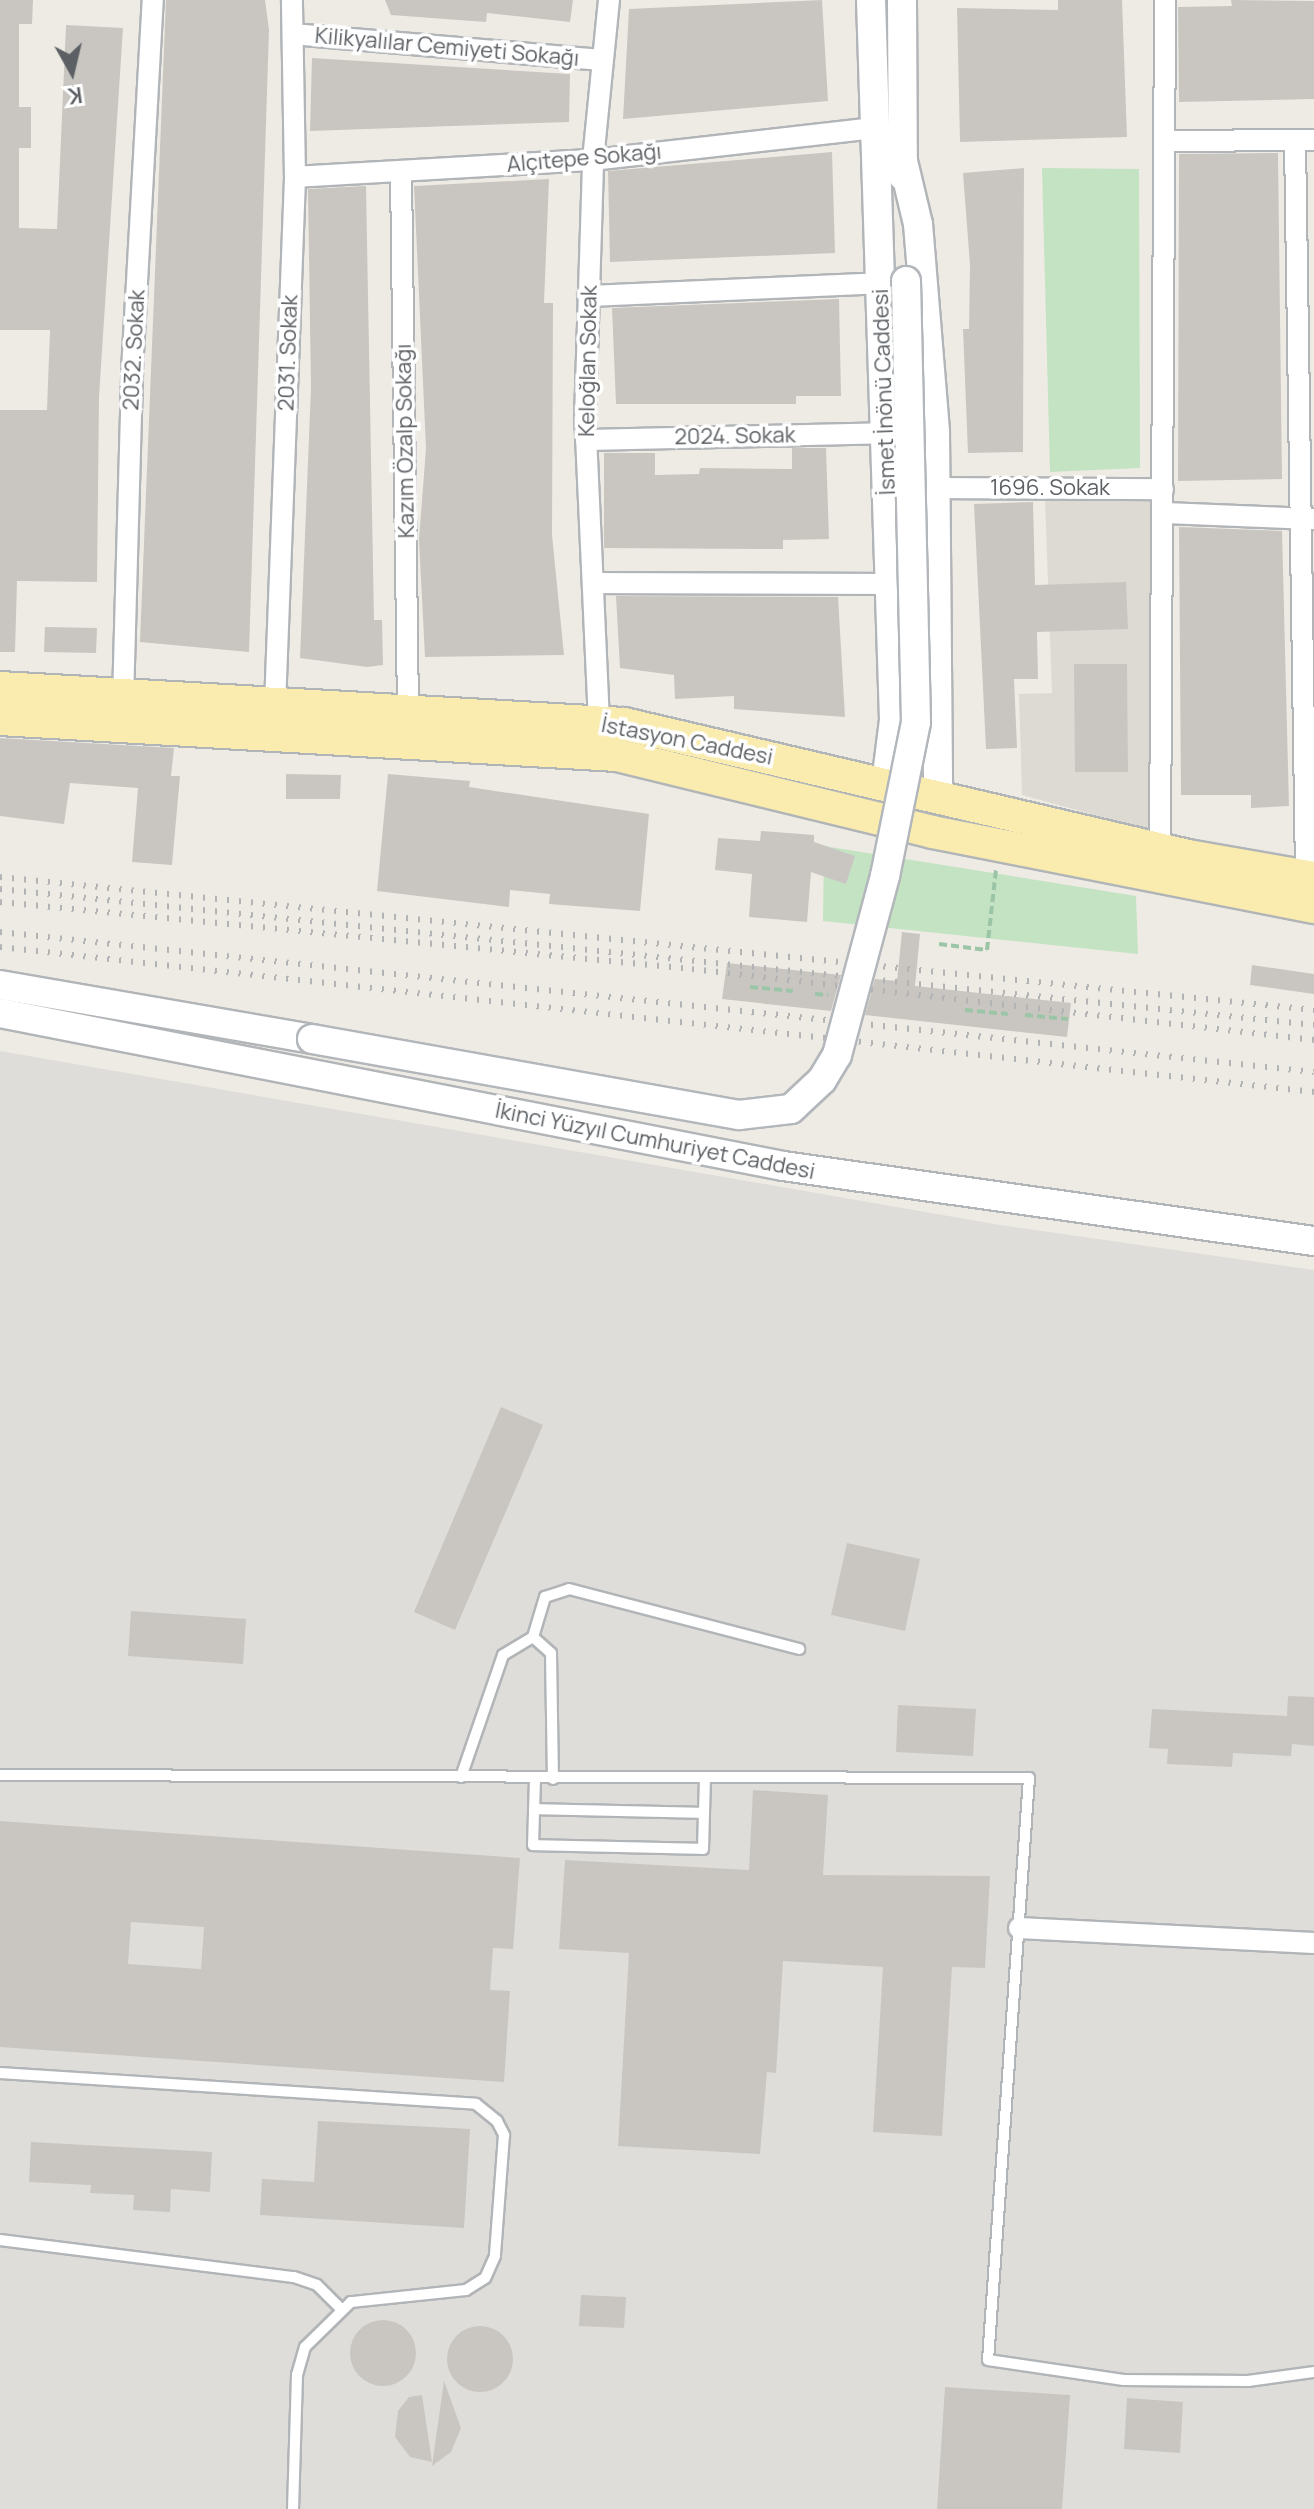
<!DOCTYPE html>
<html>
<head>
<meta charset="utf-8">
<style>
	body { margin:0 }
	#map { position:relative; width:1314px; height:2509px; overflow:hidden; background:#eeebe4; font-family:Manrope,sans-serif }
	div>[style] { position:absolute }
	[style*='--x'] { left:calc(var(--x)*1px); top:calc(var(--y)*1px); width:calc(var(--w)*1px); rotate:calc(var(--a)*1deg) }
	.industrial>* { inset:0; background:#dfddd9 }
	.education>* { inset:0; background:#dddad3 }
	.green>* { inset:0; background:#c3e3c3 }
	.building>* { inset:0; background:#c9c6c2 }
	.round { border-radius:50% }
	.path>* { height:4px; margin-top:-2px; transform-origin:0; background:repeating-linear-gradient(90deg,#9cc4a7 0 8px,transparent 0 12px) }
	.roads { filter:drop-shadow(2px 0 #b2b5b8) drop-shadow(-2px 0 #b2b5b8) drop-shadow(0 2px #b2b5b8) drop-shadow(0 -2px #b2b5b8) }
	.service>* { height:10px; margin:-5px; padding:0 5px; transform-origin:5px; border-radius:5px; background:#fff }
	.minor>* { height:20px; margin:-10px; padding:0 10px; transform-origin:10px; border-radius:10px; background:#fff }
	.secondary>* { height:28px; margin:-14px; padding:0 14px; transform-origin:14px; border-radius:14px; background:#fff }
	.primary>* { height:32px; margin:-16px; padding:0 16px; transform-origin:16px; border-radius:16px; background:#f9ecae }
	.rail>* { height:6px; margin-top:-3px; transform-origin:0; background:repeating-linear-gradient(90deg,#b2b3b4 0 2px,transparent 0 12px) }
	.bridges { filter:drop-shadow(2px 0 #b3b7bb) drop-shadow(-2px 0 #b3b7bb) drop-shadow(0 2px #b3b7bb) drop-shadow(0 -2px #b3b7bb) }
	.secondary-bridge>* { height:28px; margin:-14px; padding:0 14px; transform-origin:14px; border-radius:14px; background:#fff }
	span { translate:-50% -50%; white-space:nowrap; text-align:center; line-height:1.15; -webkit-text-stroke:7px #fff; paint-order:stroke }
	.street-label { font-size:22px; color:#5c6064 }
	.north { position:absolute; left:32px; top:32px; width:80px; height:80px; -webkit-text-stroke:6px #fff; paint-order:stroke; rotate:172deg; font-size:22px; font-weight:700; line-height:32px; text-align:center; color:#5c6064 }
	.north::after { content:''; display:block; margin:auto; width:28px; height:36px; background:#5c6064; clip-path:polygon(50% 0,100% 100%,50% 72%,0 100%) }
</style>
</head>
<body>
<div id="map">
	<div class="industrial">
		<div style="clip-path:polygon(0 1051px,1000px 1225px,1314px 1270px,1314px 2509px,0 2509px)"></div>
	</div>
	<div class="education">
		<div style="clip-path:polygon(1045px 500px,1150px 500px,1153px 831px,1022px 795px,1019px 694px,1052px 693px)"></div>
	</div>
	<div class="green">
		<div style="clip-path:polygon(1042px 168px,1139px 169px,1140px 468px,1050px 472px)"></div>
		<div style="clip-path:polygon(824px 846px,1136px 896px,1138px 954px,823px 921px)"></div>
	</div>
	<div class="building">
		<div style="clip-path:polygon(0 0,33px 0,32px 24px,19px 24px,19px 107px,31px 107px,31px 148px,19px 148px,19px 228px,57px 229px,66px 25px,123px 28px,99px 397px,97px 582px,17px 581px,15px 652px,0 652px,0 410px,47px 410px,50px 330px,0 330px)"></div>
		<div style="clip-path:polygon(166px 0,265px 0,269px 30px,249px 652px,140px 642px)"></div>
		<div style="clip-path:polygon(385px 0,573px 0,570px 22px,487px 13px,486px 22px,391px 15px)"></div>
		<div style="clip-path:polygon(822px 0,828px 101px,623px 119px,629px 9px)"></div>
		<div style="clip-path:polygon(1058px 0,1122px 0,1127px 137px,960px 142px,957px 8px,1058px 10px)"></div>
		<div style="clip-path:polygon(1231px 0,1314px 1px,1314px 99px,1179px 102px,1178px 7px,1232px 6px)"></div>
		<div style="clip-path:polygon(312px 58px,570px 74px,569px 122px,310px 131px)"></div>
		<div style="clip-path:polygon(832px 152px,835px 253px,610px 262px,608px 171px)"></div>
		<div style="clip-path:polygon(1278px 153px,1282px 479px,1178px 481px,1179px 154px)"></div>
		<div style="clip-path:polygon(1024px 168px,1023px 452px,968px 453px,963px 329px,969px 329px,970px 265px,963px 173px)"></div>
		<div style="clip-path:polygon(549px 179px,544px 303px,553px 303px,552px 535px,564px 655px,425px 657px,419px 540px,426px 448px,414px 186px)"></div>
		<div style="clip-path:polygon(366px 186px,374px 620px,382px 620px,383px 665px,367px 667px,300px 658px,311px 388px,308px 189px)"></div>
		<div style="clip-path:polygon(839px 299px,841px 396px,796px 396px,796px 404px,616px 404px,612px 308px)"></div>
		<div style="clip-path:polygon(792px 448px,826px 448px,829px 539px,783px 540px,783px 549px,604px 548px,604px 453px,655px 453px,655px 475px,699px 474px,700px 468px,792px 469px)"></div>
		<div style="clip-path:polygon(1033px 502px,1035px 585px,1126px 582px,1128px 629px,1037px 632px,1038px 679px,1014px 679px,1017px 748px,986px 749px,974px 504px)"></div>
		<div style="clip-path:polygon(1179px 527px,1282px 531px,1289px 806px,1251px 808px,1251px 795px,1181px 795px)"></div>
		<div style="clip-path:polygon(616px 596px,838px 597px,845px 717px,734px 709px,734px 696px,675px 699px,674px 675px,620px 668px)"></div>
		<div style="clip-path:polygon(45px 627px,97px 628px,96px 653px,44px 652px)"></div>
		<div style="clip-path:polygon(1074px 664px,1127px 664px,1128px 772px,1075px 772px)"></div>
		<div style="clip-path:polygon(0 738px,174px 748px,171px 776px,180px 776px,172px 865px,132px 862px,138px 788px,70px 783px,64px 824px,0 816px)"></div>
		<div style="clip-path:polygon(286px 774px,341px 775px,340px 799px,286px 799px)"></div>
		<div style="clip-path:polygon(388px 774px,470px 781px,469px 787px,649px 814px,640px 911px,549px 904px,550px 894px,510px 890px,509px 907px,377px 891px)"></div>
		<div style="clip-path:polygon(761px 831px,814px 835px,814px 842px,855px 856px,846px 884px,811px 872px,807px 922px,749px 917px,752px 874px,715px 870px,718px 838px,760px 841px)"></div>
		<div style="clip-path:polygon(902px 932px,920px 934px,915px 986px,1071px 1003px,1067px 1037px,865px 1015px,875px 979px,897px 981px)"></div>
		<div style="clip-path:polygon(727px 963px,841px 975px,831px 1011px,722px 999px)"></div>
		<div style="clip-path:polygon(1252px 965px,1314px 974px,1314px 994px,1250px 985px)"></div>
		<div style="clip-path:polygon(501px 1407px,543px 1425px,455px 1630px,414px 1612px)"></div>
		<div style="clip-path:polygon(847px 1543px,920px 1559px,905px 1631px,831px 1615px)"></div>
		<div style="clip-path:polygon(131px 1611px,246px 1619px,243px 1664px,128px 1656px)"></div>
		<div style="clip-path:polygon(1288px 1696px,1314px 1697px,1314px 1746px,1292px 1744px,1291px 1756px,1233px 1753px,1232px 1767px,1167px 1764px,1168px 1749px,1149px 1748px,1152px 1709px,1287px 1716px)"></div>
		<div style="clip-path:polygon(898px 1705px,976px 1709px,973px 1756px,896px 1752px)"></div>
		<div style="clip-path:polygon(753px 1790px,828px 1795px,823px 1875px,990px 1876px,985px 1968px,952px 1967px,942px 2136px,873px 2132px,883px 1967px,783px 1961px,776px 2073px,767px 2072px,760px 2154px,618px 2146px,629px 1953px,559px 1949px,565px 1860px,749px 1870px)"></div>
		<div style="clip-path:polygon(evenodd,0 1821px,520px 1858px,513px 1949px,493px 1948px,490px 1990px,510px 1991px,504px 2082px,0 2047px,0 1821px,131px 1922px,204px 1927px,201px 1969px,128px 1964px,131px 1922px)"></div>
		<div style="clip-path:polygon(318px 2121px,470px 2129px,464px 2228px,260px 2215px,262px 2179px,314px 2182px)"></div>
		<div style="clip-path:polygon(31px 2142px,212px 2152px,210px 2192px,171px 2189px,170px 2212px,133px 2210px,134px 2195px,90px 2193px,91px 2185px,29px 2182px)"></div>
		<div style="clip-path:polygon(581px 2295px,626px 2297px,624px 2328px,579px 2326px)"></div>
		<div class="round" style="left:350px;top:2320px;width:66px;height:66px"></div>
		<div class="round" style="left:447px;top:2326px;width:66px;height:66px"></div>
		<div style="clip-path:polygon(444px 2381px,461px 2428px,451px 2452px,432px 2466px)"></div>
		<div style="clip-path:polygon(945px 2387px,1070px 2395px,1062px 2509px,937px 2509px)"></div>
		<div style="clip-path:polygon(422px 2395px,432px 2462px,410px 2457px,395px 2437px,398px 2411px,409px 2397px)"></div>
		<div style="clip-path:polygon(1127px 2398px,1183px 2402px,1180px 2453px,1124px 2449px)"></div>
	</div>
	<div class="path">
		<div style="--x:939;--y:944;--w:48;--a:7.1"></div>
		<div style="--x:987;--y:950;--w:81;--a:-83.6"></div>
		<div style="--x:750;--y:987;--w:43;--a:5.3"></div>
		<div style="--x:815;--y:994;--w:13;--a:4"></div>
		<div style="--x:965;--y:1010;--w:43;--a:5.3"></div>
		<div style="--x:1025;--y:1015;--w:43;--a:5.3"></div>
	</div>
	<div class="roads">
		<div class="service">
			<div style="--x:533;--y:1637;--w:42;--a:-73.3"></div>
			<div style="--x:545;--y:1597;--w:25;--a:-18"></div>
			<div style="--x:569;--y:1589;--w:238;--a:14.6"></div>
			<div style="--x:0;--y:1775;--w:1029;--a:0.17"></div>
			<div style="--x:1029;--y:1778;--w:583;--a:94.03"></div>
			<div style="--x:988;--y:2360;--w:137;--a:8.4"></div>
			<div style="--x:1124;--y:2380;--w:124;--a:0.5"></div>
			<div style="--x:1248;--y:2381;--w:67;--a:-7.8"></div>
			<div style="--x:461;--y:1777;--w:129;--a:-71"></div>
			<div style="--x:503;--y:1655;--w:35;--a:-31"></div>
			<div style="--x:533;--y:1637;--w:24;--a:42"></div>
			<div style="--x:551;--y:1653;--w:126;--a:89.1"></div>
			<div style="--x:535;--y:1779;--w:66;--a:91.7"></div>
			<div style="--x:533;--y:1845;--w:170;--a:1.3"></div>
			<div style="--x:703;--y:1849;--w:70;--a:-88.4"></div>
			<div style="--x:534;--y:1809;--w:170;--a:1.3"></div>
			<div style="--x:0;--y:2073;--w:477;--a:3.7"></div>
			<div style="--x:476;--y:2104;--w:27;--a:39"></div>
			<div style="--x:497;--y:2121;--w:16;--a:63"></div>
			<div style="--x:504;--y:2135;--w:121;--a:94.3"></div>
			<div style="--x:495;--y:2256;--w:24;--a:114"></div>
			<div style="--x:485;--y:2278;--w:22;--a:148"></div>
			<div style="--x:466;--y:2290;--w:116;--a:174"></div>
			<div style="--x:351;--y:2302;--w:64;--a:135.6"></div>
			<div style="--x:305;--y:2347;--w:29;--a:106"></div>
			<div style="--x:297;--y:2375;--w:134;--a:91.7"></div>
			<div style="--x:0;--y:2240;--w:296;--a:7.2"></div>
			<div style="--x:294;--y:2277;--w:24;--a:19"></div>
			<div style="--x:317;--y:2285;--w:33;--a:45"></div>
		</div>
		<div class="minor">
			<div style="--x:293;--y:34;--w:309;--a:4.8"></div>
			<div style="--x:1295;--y:140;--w:736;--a:89.14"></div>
			<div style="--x:1164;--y:141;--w:150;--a:-0.4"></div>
			<div style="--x:401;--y:171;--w:541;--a:89.26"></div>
			<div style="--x:295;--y:177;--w:298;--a:-3.3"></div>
			<div style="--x:593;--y:160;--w:282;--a:-6.5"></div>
			<div style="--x:588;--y:296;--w:293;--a:-2.5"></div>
			<div style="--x:586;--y:440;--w:299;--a:-1.3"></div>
			<div style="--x:937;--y:488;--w:226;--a:0.3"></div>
			<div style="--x:1163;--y:513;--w:151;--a:2.3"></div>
			<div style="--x:593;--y:583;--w:296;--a:0.2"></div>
			<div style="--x:123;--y:700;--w:329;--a:-88.4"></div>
			<div style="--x:132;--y:371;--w:372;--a:-86.8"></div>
			<div style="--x:275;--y:706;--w:529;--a:-87.83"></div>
			<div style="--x:295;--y:177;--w:177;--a:-91"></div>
			<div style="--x:599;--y:722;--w:303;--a:-92.6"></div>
			<div style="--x:585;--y:419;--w:259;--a:-88.2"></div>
			<div style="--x:593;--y:160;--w:161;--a:-84.3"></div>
			<div style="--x:1160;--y:850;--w:850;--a:-89.66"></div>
			<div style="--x:1019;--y:1928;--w:295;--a:2.9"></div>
		</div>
		<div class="secondary">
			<div style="--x:871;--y:0;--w:720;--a:88.17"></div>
			<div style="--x:894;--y:720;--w:64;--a:97.2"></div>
			<div style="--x:902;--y:0;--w:176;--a:89.7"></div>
			<div style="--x:902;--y:157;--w:69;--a:76.6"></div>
			<div style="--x:918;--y:224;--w:209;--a:85.3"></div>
			<div style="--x:935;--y:432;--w:363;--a:89.5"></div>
			<div style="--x:0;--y:985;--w:317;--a:9.8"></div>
			<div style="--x:0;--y:1013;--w:798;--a:11.06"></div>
			<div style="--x:783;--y:1166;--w:536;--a:8.04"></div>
		</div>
		<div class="primary">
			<div style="--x:0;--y:688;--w:625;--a:3.3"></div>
			<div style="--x:624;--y:724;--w:579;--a:13.17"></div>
			<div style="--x:1188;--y:856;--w:128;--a:9.9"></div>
			<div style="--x:0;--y:719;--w:618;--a:3.34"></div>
			<div style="--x:617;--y:755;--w:324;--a:13.7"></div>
			<div style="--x:932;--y:832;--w:389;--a:11.1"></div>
		</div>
	</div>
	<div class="rail">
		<div style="--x:0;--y:877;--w:1321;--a:5.78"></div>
		<div style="--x:0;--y:889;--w:1321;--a:5.91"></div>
		<div style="--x:0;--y:902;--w:695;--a:5.53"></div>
		<div style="--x:692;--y:969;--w:626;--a:6.51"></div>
		<div style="--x:0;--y:932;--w:1321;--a:6.08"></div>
		<div style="--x:0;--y:947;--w:1322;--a:6.3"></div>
	</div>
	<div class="bridges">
		<div class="secondary-bridge">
			<div style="--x:312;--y:1039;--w:434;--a:10.1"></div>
			<div style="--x:739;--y:1115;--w:52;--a:-6.6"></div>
			<div style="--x:791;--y:1109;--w:42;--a:-43.1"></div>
			<div style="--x:822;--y:1080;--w:29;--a:-59"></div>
			<div style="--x:837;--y:1055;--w:185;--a:-75"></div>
			<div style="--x:885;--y:876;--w:157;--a:-78.6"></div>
			<div style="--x:916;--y:722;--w:441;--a:-91.3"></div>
		</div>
	</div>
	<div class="street-label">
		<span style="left:447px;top:47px;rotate:5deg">Kilikyalılar Cemiyeti Sokağı</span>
		<span style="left:584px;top:158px;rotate:-5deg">Alçıtepe Sokağı</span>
		<span style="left:134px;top:350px;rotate:-87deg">2032. Sokak</span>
		<span style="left:288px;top:353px;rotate:-88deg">2031. Sokak</span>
		<span style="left:588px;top:361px;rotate:-89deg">Keloğlan Sokak</span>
		<span style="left:884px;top:392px;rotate:-92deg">İsmet İnönü Caddesi</span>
		<span style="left:735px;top:436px;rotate:-1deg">2024. Sokak</span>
		<span style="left:405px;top:441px;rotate:-91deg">Kazım Özalp Sokağı</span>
		<span style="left:1050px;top:488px">1696. Sokak</span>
		<span style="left:687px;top:741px;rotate:11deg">İstasyon Caddesi</span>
		<span style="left:655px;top:1141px;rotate:11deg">İkinci Yüzyıl Cumhuriyet Caddesi</span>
	</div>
	<div class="north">K</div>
</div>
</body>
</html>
